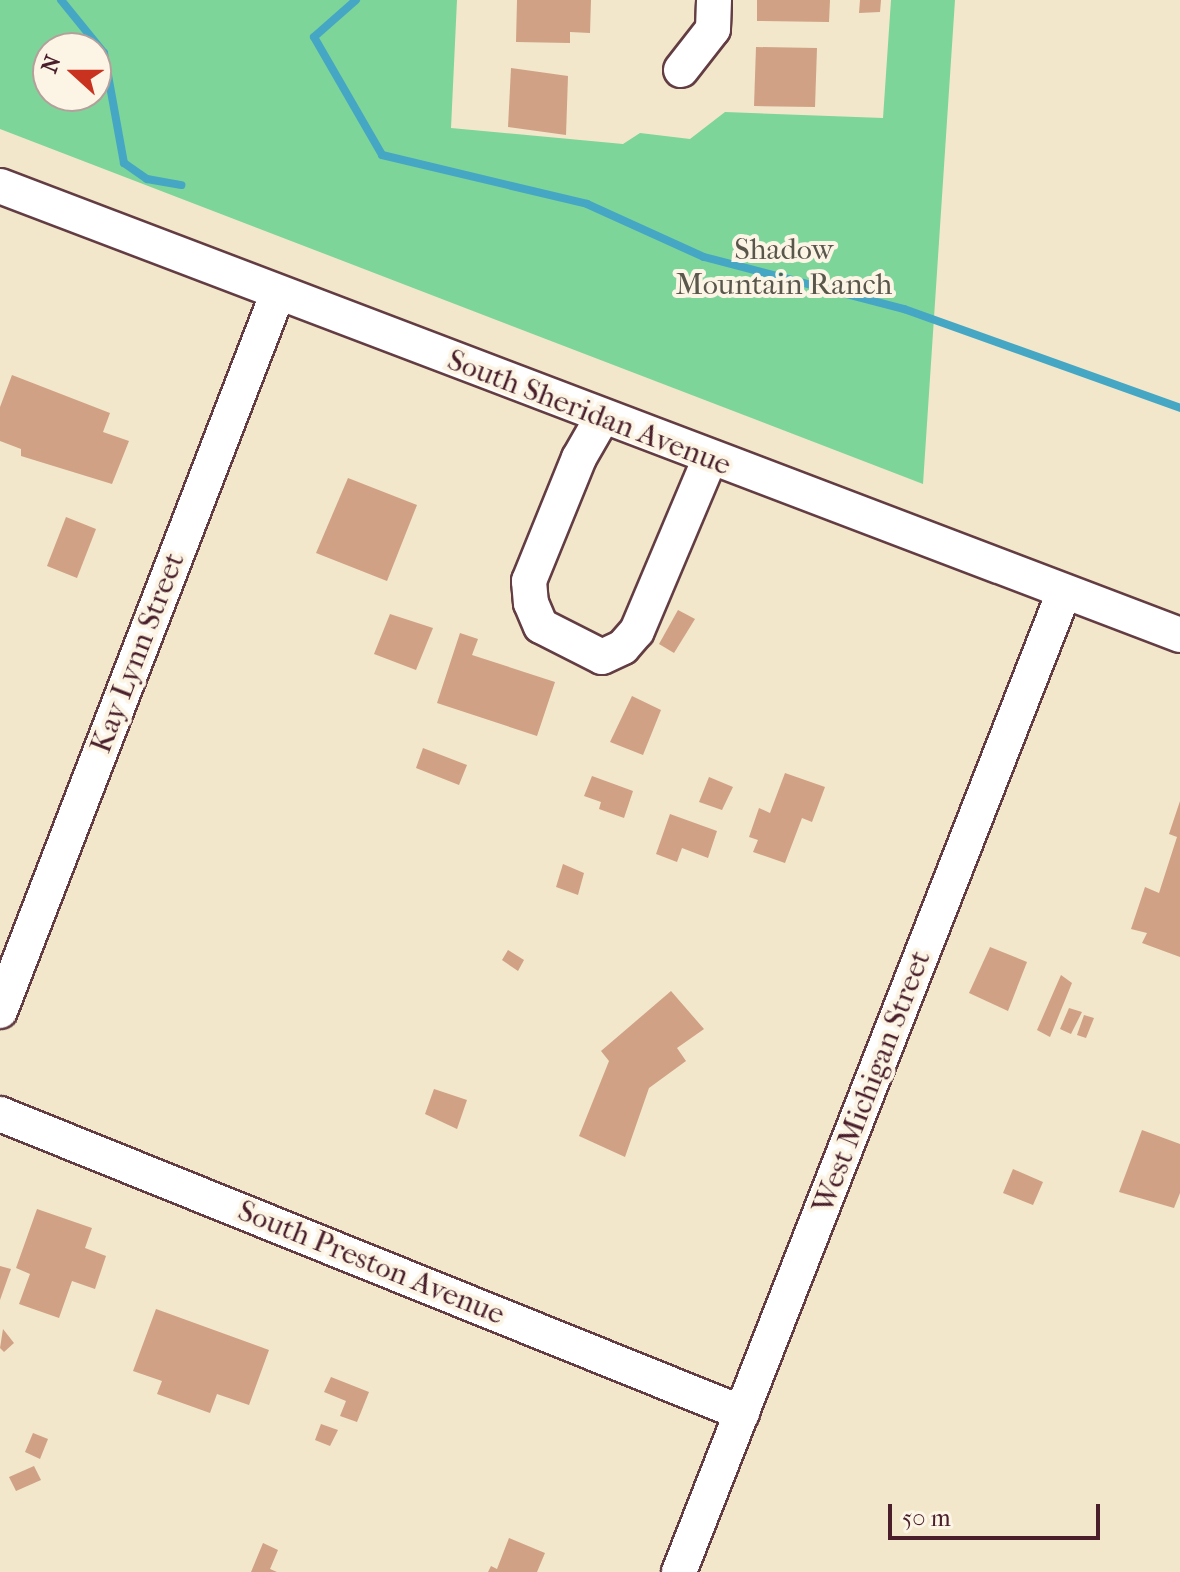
<!DOCTYPE html>
<html>
<head>
<meta charset="utf-8">
<style>
	body { margin:0 }
	#map { position:relative; width:1180px; height:1572px; overflow:hidden; background:#f2e7cb; font-family:"IM FELL French Canon",serif }
	div>[style] { position:absolute }
	[style*='--x'] { left:calc(var(--x)*1px); top:calc(var(--y)*1px); width:calc(var(--w)*1px); rotate:calc(var(--a)*1deg) }
	.green>* { inset:0; background:#7dd599 }
	.stream>* { height:8px; margin:-4px; padding:0 4px; transform-origin:4px; border-radius:4px; background:#45a7c4 }
	.building>* { inset:0; background:#d0a185 }
	.roads { filter:drop-shadow(2px 0 #633d43) drop-shadow(-2px 0 #633d43) drop-shadow(0 2px #633d43) drop-shadow(0 -2px #633d43) }
	.minor>* { height:34px; margin:-17px; padding:0 17px; transform-origin:17px; border-radius:17px; background:#fff }
	span { translate:-50% -50%; white-space:nowrap; text-align:center; line-height:1.15; -webkit-text-stroke:8px #fcf5e5; paint-order:stroke }
	.park-label { font-size:30px; color:#59564c }
	.street-label { font-size:30px; color:#4a1f2b }
	.north { position:absolute; left:32px; top:32px; width:80px; height:80px; box-sizing:border-box; background:#fcf5e5; border:2px solid #b59f9b; border-radius:50%; rotate:291deg; font-size:22px; font-weight:700; line-height:32px; text-align:center; color:#4a1f2b }
	.north::after { content:''; display:block; margin:auto; width:28px; height:36px; background:#c8321e; clip-path:polygon(50% 0,100% 100%,50% 72%,0 100%) }
	.scale { position:absolute; left:888px; top:1504px; width:212px; height:36px; box-sizing:border-box; border:4px solid #4a1f2b; border-top:0; padding-left:10px; font-size:24px; line-height:28px; white-space:nowrap; color:#4a1f2b; -webkit-text-stroke:6px #fcf5e5; paint-order:stroke }
</style>
</head>
<body>
<div id="map">
	<div class="green">
		<div style="clip-path:polygon(evenodd,0 0,457px 0,451px 128px,623px 144px,640px 133px,690px 139px,725px 112px,883px 118px,891px 0,955px 0,923px 484px,0 129px,0 0,48px 48px,96px 48px,96px 96px,48px 96px,48px 48px)"></div>
	</div>
	<div class="stream">
		<div style="--x:61;--y:0;--w:68;--a:50.9"></div>
		<div style="--x:104;--y:53;--w:112;--a:79.7"></div>
		<div style="--x:124;--y:163;--w:28;--a:35"></div>
		<div style="--x:147;--y:179;--w:35;--a:10"></div>
		<div style="--x:356;--y:0;--w:56;--a:138.6"></div>
		<div style="--x:314;--y:37;--w:136;--a:60"></div>
		<div style="--x:382;--y:155;--w:211;--a:13.4"></div>
		<div style="--x:587;--y:204;--w:128;--a:24.4"></div>
		<div style="--x:704;--y:257;--w:207;--a:14.6"></div>
		<div style="--x:904;--y:309;--w:293;--a:19.7"></div>
	</div>
	<div class="building">
		<div style="clip-path:polygon(517px 0,591px 0,590px 33px,570px 32px,570px 43px,516px 42px)"></div>
		<div style="clip-path:polygon(757px 0,830px 0,829px 22px,757px 21px)"></div>
		<div style="clip-path:polygon(860px 0,881px 0,880px 12px,859px 13px)"></div>
		<div style="clip-path:polygon(756px 47px,817px 48px,815px 107px,754px 106px)"></div>
		<div style="clip-path:polygon(511px 68px,568px 76px,566px 135px,508px 127px)"></div>
		<div style="clip-path:polygon(12px 375px,110px 413px,103px 432px,129px 441px,112px 484px,21px 456px,21px 449px,0 441px,0 407px)"></div>
		<div style="clip-path:polygon(348px 478px,417px 505px,387px 581px,316px 553px)"></div>
		<div style="clip-path:polygon(66px 517px,96px 529px,77px 578px,47px 566px)"></div>
		<div style="clip-path:polygon(678px 610px,695px 619px,674px 653px,659px 644px)"></div>
		<div style="clip-path:polygon(390px 614px,433px 628px,416px 670px,374px 654px)"></div>
		<div style="clip-path:polygon(460px 633px,478px 639px,472px 655px,555px 682px,537px 736px,437px 703px)"></div>
		<div style="clip-path:polygon(632px 696px,661px 710px,643px 755px,610px 742px)"></div>
		<div style="clip-path:polygon(423px 748px,467px 765px,459px 785px,416px 768px)"></div>
		<div style="clip-path:polygon(785px 773px,825px 787px,812px 822px,802px 818px,785px 863px,753px 852px,758px 840px,749px 837px,759px 808px,770px 813px)"></div>
		<div style="clip-path:polygon(592px 776px,633px 791px,624px 818px,599px 809px,601px 802px,584px 796px)"></div>
		<div style="clip-path:polygon(709px 777px,733px 787px,722px 810px,699px 802px)"></div>
		<div style="clip-path:polygon(1180px 801px,1180px 957px,1142px 943px,1147px 933px,1131px 929px,1145px 887px,1159px 893px,1177px 837px,1169px 834px)"></div>
		<div style="clip-path:polygon(670px 814px,717px 831px,708px 858px,682px 848px,677px 862px,656px 854px)"></div>
		<div style="clip-path:polygon(563px 864px,584px 873px,578px 895px,556px 887px)"></div>
		<div style="clip-path:polygon(990px 947px,1027px 962px,1008px 1011px,969px 993px)"></div>
		<div style="clip-path:polygon(508px 950px,524px 960px,518px 971px,502px 960px)"></div>
		<div style="clip-path:polygon(1061px 975px,1072px 983px,1050px 1037px,1037px 1030px)"></div>
		<div style="clip-path:polygon(671px 991px,704px 1029px,677px 1048px,686px 1061px,649px 1088px,625px 1157px,579px 1136px,609px 1061px,601px 1051px)"></div>
		<div style="clip-path:polygon(1069px 1008px,1082px 1012px,1071px 1034px,1060px 1029px)"></div>
		<div style="clip-path:polygon(1084px 1015px,1094px 1018px,1086px 1038px,1077px 1035px)"></div>
		<div style="clip-path:polygon(434px 1089px,467px 1100px,457px 1129px,425px 1114px)"></div>
		<div style="clip-path:polygon(1142px 1130px,1180px 1144px,1180px 1193px,1174px 1208px,1119px 1192px)"></div>
		<div style="clip-path:polygon(1013px 1169px,1043px 1182px,1033px 1205px,1003px 1193px)"></div>
		<div style="clip-path:polygon(37px 1209px,92px 1228px,85px 1248px,106px 1256px,95px 1289px,72px 1281px,59px 1318px,19px 1304px,30px 1274px,16px 1268px)"></div>
		<div style="clip-path:polygon(0 1266px,11px 1269px,0 1300px)"></div>
		<div style="clip-path:polygon(156px 1309px,269px 1350px,249px 1405px,217px 1394px,210px 1413px,157px 1394px,162px 1381px,133px 1371px)"></div>
		<div style="clip-path:polygon(3px 1329px,14px 1343px,4px 1352px,0 1348px)"></div>
		<div style="clip-path:polygon(331px 1377px,369px 1392px,357px 1422px,340px 1416px,346px 1401px,324px 1392px)"></div>
		<div style="clip-path:polygon(321px 1424px,338px 1430px,330px 1446px,315px 1440px)"></div>
		<div style="clip-path:polygon(33px 1433px,48px 1439px,40px 1459px,25px 1452px)"></div>
		<div style="clip-path:polygon(34px 1466px,41px 1480px,16px 1491px,9px 1477px)"></div>
		<div style="clip-path:polygon(509px 1538px,545px 1553px,537px 1572px,488px 1572px,491px 1566px,497px 1569px)"></div>
		<div style="clip-path:polygon(263px 1543px,278px 1550px,270px 1569px,277px 1572px,251px 1572px)"></div>
	</div>
	<div class="roads">
		<div class="minor">
			<div style="--x:681;--y:70;--w:52;--a:-52"></div>
			<div style="--x:713;--y:29;--w:29;--a:-88"></div>
			<div style="--x:0;--y:186;--w:1263;--a:20.83"></div>
			<div style="--x:602;--y:418;--w:46;--a:119.9"></div>
			<div style="--x:579;--y:458;--w:133;--a:112.1"></div>
			<div style="--x:529;--y:581;--w:22;--a:85"></div>
			<div style="--x:531;--y:603;--w:25;--a:67"></div>
			<div style="--x:541;--y:626;--w:68;--a:26.9"></div>
			<div style="--x:602;--y:657;--w:23;--a:-25"></div>
			<div style="--x:623;--y:647;--w:21;--a:-49"></div>
			<div style="--x:637;--y:631;--w:188;--a:-67.1"></div>
			<div style="--x:0;--y:1011;--w:768;--a:-68.85"></div>
			<div style="--x:0;--y:1114;--w:800;--a:21.95"></div>
			<div style="--x:679;--y:1572;--w:1053;--a:-68.55"></div>
		</div>
	</div>
	<div class="park-label">
		<span style="left:784px;top:267px">Shadow<br>Mountain Ranch</span>
	</div>
	<div class="street-label">
		<span style="left:589px;top:413px;rotate:21deg">South Sheridan Avenue</span>
		<span style="left:138px;top:653px;rotate:-69deg">Kay Lynn Street</span>
		<span style="left:872px;top:1082px;rotate:-69deg">West Michigan Street</span>
		<span style="left:371px;top:1263px;rotate:22deg">South Preston Avenue</span>
	</div>
	<div class="north">N</div>
	<div class="scale">50 m</div>
</div>
</body>
</html>
